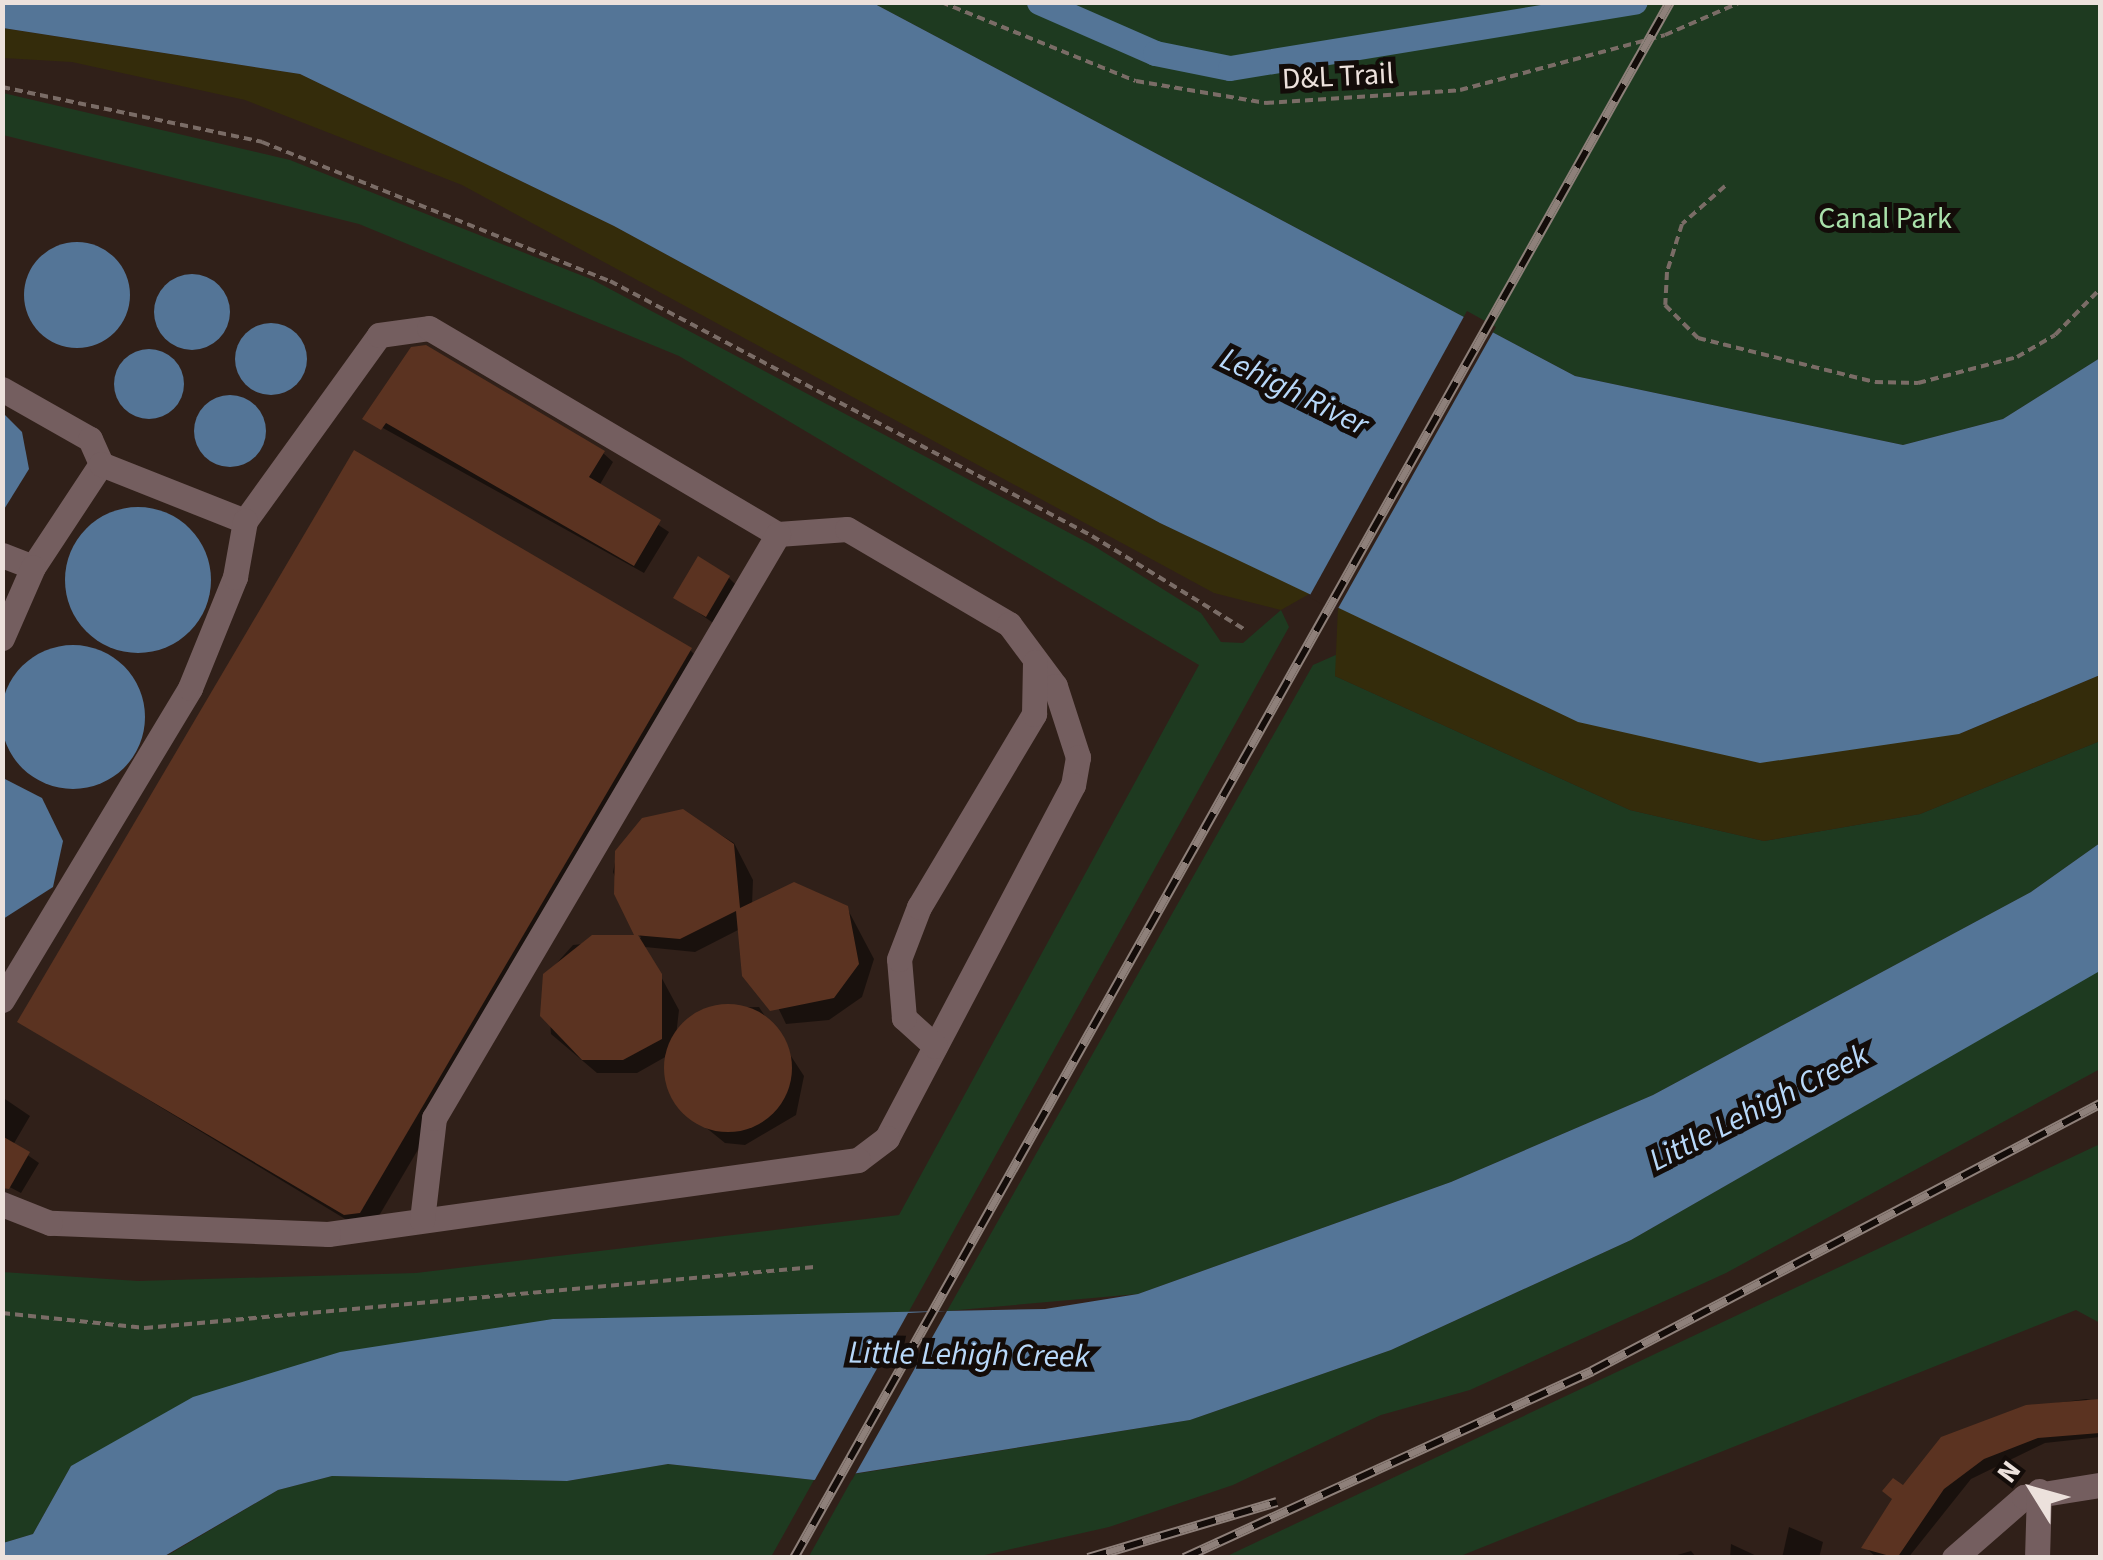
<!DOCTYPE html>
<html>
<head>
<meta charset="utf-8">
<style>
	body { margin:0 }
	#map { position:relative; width:2103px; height:1560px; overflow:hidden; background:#302019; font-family:"Source Sans 3",sans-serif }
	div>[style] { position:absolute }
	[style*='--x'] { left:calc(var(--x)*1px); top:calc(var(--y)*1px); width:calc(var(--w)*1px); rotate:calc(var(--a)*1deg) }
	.green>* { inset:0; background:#1e3a20 }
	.sand>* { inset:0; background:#342c0b }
	.water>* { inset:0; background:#547597 }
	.round { border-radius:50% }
	.pier>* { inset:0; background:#302019 }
	.shadow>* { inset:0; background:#0007 }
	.canal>* { height:25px; margin:-12.5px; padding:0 12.5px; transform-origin:12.5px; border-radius:12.5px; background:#547597 }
	.building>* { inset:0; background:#5b3321 }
	.path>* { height:4px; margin-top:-2px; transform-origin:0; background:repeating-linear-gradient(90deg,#7a6c66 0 8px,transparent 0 13px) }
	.minor>* { height:25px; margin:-12.5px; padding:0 12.5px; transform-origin:12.5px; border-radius:12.5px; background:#745e5f }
	.rail>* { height:10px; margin-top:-5px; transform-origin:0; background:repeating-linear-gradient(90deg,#130c09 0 19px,#8e807a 0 38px); box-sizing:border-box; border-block:2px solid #8e807a }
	span { translate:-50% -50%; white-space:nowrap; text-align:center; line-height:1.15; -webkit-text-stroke:10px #130c09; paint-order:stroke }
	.street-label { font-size:30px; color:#ece1dc }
	.park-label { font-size:30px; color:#a9e1aa }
	.water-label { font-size:32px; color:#b8d8f9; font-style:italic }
	.frame { position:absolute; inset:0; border:5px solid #ece1dc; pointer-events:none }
	.north { position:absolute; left:1983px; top:1440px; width:100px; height:100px; -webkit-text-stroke:8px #130c09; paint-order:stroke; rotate:307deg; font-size:28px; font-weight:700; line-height:40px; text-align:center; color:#ece1dc }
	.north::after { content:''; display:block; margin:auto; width:35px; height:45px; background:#ece1dc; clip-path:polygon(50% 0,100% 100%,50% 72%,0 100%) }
</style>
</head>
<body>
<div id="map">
	<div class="green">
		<div style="clip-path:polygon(873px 3px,2100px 3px,2100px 358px,2003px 419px,1903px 445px,1575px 376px)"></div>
		<div style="clip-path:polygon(3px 93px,290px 160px,593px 280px,1094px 546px,1201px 613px,1221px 642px,1243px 643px,1281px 610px,1289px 627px,908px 1313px,553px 1319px,71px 1466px,33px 1534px,3px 1543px,2px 1272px,138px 1281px,416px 1273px,899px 1215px,1199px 665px,679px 356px,359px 224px,3px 135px)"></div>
		<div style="clip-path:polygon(1338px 654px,1335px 676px,1630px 810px,1764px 841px,1920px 814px,2100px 741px,2100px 843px,2031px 892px,1653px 1095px,1451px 1182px,1138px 1294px,947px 1311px,1313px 665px)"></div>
		<div style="clip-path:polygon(2100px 970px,2100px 1069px,1726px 1273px,1470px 1390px,1381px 1415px,1233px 1485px,1109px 1527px,976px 1557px,808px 1558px,855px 1474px,1190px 1420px,1391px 1350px,1631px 1240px)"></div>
		<div style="clip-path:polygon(2100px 1144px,2100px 1323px,2076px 1310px,1458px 1557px,1225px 1557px)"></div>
		<div style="clip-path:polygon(668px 1464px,814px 1480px,771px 1557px,163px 1558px,278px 1490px,332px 1476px,567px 1481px)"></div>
	</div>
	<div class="sand">
		<div style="clip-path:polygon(2px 28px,300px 74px,614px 226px,1160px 523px,1311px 593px,1281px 610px,1214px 593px,462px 185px,245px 100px,72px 62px,3px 58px)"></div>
		<div style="clip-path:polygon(1338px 607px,1959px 734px,2100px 675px,2100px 741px,1920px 814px,1764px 841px,1630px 810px,1335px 676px)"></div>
	</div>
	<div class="water">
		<div style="clip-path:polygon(2px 3px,873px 3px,1575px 376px,1903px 445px,2003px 419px,2100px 358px,2100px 675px,1959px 734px,1760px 763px,1578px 722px,1160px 523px,614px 226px,300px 74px,3px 28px)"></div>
		<div class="round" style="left:24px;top:242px;width:106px;height:106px"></div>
		<div class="round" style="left:154px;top:274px;width:76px;height:76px"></div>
		<div class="round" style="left:235px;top:323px;width:72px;height:72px"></div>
		<div class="round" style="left:114px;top:349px;width:70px;height:70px"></div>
		<div class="round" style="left:194px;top:395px;width:72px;height:72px"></div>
		<div style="clip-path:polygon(3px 413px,22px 432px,29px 469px,3px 511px)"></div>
		<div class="round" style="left:65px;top:507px;width:146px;height:146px"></div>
		<div class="round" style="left:1px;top:645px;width:144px;height:144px"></div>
		<div style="clip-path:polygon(3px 778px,42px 798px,63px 841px,53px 887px,3px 919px)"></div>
		<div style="clip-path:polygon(2100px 843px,2098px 972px,1631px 1240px,1391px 1350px,1190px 1420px,814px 1480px,668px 1464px,567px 1481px,332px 1476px,278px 1490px,163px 1557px,3px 1558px,3px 1543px,33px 1534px,71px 1466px,193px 1397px,340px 1352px,553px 1319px,1045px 1309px,1138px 1294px,1451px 1182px,1653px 1095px,2031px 892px)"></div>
	</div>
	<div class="pier">
		<div style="clip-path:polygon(1467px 311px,1496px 327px,1336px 612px,1309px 597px)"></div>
		<div style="clip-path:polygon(947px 1311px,852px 1480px,812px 1485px,908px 1313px)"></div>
	</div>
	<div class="shadow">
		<div style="clip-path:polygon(365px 418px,603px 453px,613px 462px,599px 486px,669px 532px,644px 573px)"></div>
		<div style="clip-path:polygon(729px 578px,738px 587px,716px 625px,676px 597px)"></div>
		<div style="clip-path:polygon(690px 650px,704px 664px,373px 1226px,360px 1228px,20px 1022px)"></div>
		<div style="clip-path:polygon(683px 812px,734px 843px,753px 880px,752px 905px,847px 908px,874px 959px,862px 997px,829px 1020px,786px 1024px,740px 929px,695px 952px,645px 947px,679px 1010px,676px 1036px,716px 1008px,759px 1007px,804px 1076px,796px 1115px,745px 1145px,725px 1143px,678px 1105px,667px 1056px,637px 1073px,597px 1073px,551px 1034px,546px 975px,573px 945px,641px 938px,613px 872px,617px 852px)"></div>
		<div style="clip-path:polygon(2px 1097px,30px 1116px,13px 1145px,39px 1163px,21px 1193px,2px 1183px)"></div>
		<div style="clip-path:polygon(2086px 1399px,2100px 1402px,2100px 1437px,2045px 1443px,1971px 1479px,1908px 1558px,1877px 1558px,1865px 1547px,1903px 1489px,2027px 1407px)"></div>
		<div style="clip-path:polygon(1789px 1527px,1823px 1542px,1819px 1558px,1782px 1558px)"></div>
		<div style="clip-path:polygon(1731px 1544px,1761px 1558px,1730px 1558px)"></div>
		<div style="clip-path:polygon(1691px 1551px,1697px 1558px,1667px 1558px)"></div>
	</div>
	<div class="canal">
		<div style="--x:1039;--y:2;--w:127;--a:23.7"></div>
		<div style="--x:1155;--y:53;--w:76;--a:11.3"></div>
		<div style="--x:1230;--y:68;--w:410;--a:-9.3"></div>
	</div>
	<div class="building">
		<div style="clip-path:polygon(426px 345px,605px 451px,589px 477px,661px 520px,634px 566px,386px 423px,381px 430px,362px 419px,411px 347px)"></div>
		<div style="clip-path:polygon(354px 450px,692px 648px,360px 1213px,344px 1215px,17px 1022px)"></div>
		<div style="clip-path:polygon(698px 556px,730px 576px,706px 617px,673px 598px)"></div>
		<div style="clip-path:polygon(683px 809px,734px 844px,740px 908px,794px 882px,848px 906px,859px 964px,834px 998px,770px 1011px,742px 976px,736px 911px,680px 939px,634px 935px,614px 894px,615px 851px,642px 818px)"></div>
		<div style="clip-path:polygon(592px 935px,638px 935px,662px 974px,662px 1039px,623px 1060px,582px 1060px,540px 1016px,543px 974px)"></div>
		<div class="round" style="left:664px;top:1004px;width:128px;height:128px"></div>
		<div style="clip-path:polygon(2px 1136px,30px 1152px,9px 1189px,2px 1188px)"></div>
		<div style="clip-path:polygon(2100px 1399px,2100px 1433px,2038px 1438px,1984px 1459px,1944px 1489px,1897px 1558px,1861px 1548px,1892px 1499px,1882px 1491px,1893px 1478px,1903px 1485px,1941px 1437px,2026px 1405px)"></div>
	</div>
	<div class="path">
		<div style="--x:941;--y:2;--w:210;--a:22.1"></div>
		<div style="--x:1136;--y:81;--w:132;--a:9.6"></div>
		<div style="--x:1266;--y:103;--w:194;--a:-3.8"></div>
		<div style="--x:1460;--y:90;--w:212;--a:-15"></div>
		<div style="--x:1665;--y:35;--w:83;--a:-23.5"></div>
		<div style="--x:2;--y:87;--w:266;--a:11.9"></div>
		<div style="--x:262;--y:142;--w:375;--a:21.8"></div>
		<div style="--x:610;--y:281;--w:545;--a:27.88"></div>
		<div style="--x:1092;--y:536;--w:178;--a:31.5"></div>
		<div style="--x:1725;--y:186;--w:57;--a:138.5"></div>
		<div style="--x:1682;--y:224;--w:50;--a:107.4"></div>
		<div style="--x:1667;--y:272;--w:33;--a:93"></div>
		<div style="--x:1665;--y:305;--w:47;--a:45"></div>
		<div style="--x:1698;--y:338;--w:182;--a:14"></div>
		<div style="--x:1875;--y:382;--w:43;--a:1.3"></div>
		<div style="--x:1918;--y:383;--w:102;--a:-14.7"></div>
		<div style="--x:2017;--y:357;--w:44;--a:-30.1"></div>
		<div style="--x:2055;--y:335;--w:64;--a:-45.6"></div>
		<div style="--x:2;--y:1313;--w:144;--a:6"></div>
		<div style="--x:145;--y:1328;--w:672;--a:-5.21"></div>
	</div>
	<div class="minor">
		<div style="--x:2;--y:389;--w:101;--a:29.6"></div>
		<div style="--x:90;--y:439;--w:27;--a:66"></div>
		<div style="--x:2;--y:555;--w:33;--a:21"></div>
		<div style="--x:33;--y:567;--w:123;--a:-56.6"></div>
		<div style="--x:101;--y:464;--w:155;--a:21.6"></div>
		<div style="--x:245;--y:521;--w:229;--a:-54.2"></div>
		<div style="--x:379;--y:335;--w:50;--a:-8"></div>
		<div style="--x:429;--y:328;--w:405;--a:30.6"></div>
		<div style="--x:778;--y:534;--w:69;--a:-4.1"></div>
		<div style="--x:847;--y:529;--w:188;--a:30.4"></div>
		<div style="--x:1009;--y:624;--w:77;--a:53.4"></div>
		<div style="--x:1055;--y:686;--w:75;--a:72.1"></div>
		<div style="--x:1078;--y:757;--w:28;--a:100"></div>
		<div style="--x:1073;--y:785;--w:399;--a:117.8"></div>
		<div style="--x:887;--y:1138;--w:36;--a:143"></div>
		<div style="--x:858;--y:1160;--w:535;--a:172.05"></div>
		<div style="--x:328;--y:1234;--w:278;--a:-177.7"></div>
		<div style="--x:50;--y:1223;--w:52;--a:-158.4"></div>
		<div style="--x:2;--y:638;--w:77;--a:-66.4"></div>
		<div style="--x:2;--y:1000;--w:364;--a:-58.9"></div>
		<div style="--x:190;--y:688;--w:120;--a:-67.9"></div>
		<div style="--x:235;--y:577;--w:57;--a:-79.9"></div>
		<div style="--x:935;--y:1046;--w:42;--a:-137.9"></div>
		<div style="--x:904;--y:1018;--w:59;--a:-94.8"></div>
		<div style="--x:899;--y:959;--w:56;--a:-69"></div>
		<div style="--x:919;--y:907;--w:225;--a:-59.2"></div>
		<div style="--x:1034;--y:714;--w:52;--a:-88.9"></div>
		<div style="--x:422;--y:1220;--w:103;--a:-83.3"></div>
		<div style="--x:434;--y:1118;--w:678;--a:-59.5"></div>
		<div style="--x:1954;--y:1558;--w:93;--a:-41.1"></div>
		<div style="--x:2024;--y:1497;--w:77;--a:-9"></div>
		<div style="--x:2037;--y:1558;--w:67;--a:-88.3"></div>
	</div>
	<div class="rail">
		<div style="--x:794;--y:1558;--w:1786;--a:-60.62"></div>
		<div style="--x:1088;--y:1558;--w:197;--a:-16.5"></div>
		<div style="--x:1184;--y:1558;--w:449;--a:-24.6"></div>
		<div style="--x:1592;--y:1371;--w:574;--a:-27.73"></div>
	</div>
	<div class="street-label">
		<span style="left:1338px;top:77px;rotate:-3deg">D&amp;L Trail</span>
	</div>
	<div class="park-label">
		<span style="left:1885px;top:219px">Canal Park</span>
	</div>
	<div class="water-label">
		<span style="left:1294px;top:392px;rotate:26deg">Lehigh River</span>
		<span style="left:1759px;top:1108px;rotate:-27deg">Little Lehigh Creek</span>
		<span style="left:969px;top:1355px;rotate:1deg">Little Lehigh Creek</span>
	</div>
	<div class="frame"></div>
	<div class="north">N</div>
</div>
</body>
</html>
